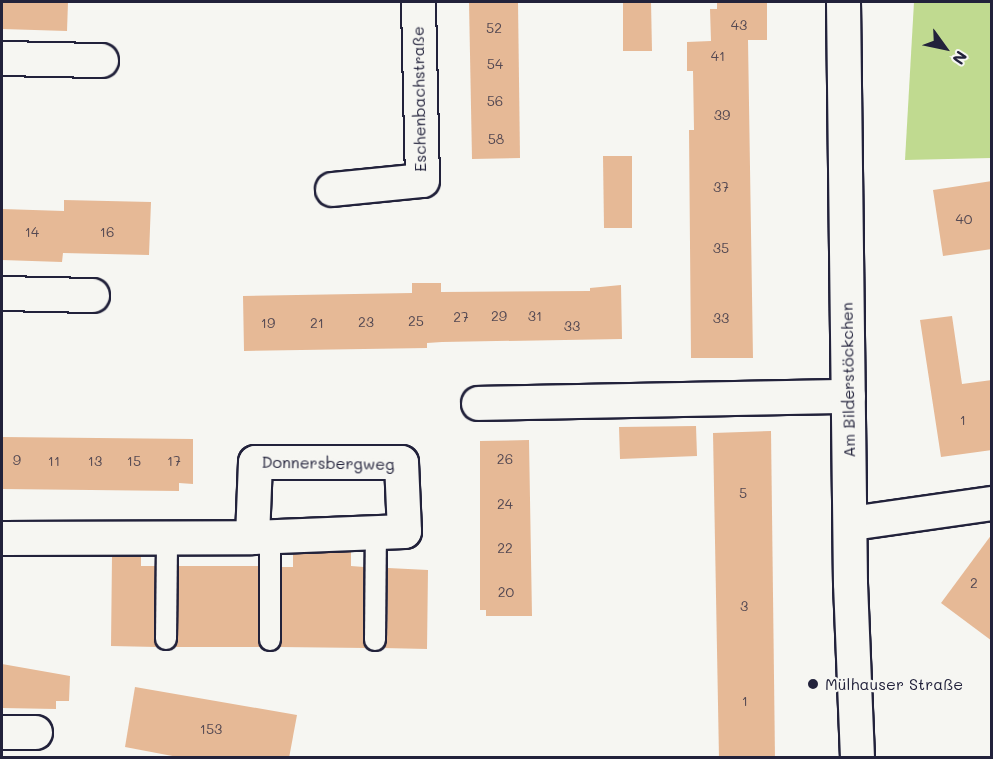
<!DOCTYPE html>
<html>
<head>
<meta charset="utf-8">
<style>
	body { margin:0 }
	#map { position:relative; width:993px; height:759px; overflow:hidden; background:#f6f6f2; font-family:Mali,sans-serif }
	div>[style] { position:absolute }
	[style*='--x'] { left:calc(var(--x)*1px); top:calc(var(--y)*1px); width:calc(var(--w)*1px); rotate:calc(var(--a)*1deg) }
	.green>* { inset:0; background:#c0da90 }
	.building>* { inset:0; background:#e6b996 }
	.roads { filter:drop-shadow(2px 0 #22223b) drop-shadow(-2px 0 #22223b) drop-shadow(0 2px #22223b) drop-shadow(0 -2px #22223b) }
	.service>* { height:20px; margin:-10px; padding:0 10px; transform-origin:10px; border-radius:10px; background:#f6f6f2 }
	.minor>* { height:33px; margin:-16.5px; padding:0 16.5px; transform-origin:16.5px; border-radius:16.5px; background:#f6f6f2 }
	.tertiary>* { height:33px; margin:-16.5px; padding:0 16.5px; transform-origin:16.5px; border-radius:16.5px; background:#f6f6f2 }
	.dots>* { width:16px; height:16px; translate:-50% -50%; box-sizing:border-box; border:3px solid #f6f6f2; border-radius:50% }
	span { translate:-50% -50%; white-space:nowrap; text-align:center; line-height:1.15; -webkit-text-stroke:4.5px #f6f6f2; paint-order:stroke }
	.number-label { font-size:14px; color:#534852 }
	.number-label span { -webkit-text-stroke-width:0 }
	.street-label { font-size:16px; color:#22223b }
	.poi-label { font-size:16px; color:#22223b }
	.left { translate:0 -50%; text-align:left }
	.frame { position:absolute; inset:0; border:3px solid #22223b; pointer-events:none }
	.north { position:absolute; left:915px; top:18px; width:60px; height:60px; -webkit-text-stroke:4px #f6f6f2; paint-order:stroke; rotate:123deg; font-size:16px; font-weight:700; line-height:24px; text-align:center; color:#22223b }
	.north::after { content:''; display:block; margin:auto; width:21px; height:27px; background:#22223b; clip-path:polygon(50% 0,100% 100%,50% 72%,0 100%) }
</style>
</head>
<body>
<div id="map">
	<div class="green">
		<div style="clip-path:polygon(914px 2px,991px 2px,991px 158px,905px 160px)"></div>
	</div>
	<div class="building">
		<div style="clip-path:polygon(2px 2px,68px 2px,67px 31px,2px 29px)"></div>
		<div style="clip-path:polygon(469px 2px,518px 2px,520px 158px,472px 159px)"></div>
		<div style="clip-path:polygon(623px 2px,651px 2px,652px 51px,623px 51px)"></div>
		<div style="clip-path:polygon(717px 2px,767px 2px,767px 40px,748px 40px,753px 358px,691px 358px,689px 130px,694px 130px,693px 71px,687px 71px,687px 42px,711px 41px,710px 9px,717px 9px)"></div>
		<div style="clip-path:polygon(603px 156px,632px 156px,632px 228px,604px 228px)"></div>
		<div style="clip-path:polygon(992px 181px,992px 249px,943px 256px,933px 190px)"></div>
		<div style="clip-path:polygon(64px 200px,151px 202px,149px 255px,63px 253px,62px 262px,2px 260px,2px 209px,64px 211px)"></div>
		<div style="clip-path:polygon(412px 283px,441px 283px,441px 292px,590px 291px,590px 288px,621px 285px,622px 339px,442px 342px,427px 343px,427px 348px,244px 351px,243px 296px,412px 293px)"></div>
		<div style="clip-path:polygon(952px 316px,962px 384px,992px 380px,992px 450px,941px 457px,920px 320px)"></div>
		<div style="clip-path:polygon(696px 426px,697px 456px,620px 459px,619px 427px)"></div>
		<div style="clip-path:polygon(771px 431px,775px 758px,719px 758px,713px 433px)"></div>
		<div style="clip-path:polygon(2px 437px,193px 439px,193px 484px,179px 483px,179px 491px,2px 489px)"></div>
		<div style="clip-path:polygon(529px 440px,532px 616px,486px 616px,486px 610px,480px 610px,480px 441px)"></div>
		<div style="clip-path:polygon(992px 534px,992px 641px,941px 603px)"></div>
		<div style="clip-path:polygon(351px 552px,351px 566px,364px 567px,363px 640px,366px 648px,280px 647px,282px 567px,293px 567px,293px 554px)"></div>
		<div style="clip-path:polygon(112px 556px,141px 556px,141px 566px,155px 566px,157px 647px,111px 646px)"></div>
		<div style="clip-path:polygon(179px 566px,258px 566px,260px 647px,175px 647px)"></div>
		<div style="clip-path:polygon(388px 568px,428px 570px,427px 649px,383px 648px,387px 640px)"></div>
		<div style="clip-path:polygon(2px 664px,70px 676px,69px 701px,56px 701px,56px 709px,2px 708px)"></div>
		<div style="clip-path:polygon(135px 687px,297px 715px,289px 758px,183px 758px,125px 747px)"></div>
	</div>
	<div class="roads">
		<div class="service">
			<div style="--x:166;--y:639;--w:102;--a:-89.4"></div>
			<div style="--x:270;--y:640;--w:104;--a:-90"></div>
			<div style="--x:375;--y:640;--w:108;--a:-89.5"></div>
		</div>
		<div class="minor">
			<div style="--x:2;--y:58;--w:99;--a:1.2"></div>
			<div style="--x:332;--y:189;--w:90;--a:-5.7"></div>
			<div style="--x:422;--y:180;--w:178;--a:-91.3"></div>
			<div style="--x:2;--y:293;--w:90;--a:1.3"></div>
			<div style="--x:478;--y:403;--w:370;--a:-1.1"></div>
			<div style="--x:851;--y:523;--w:142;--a:-8.1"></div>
			<div style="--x:2;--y:538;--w:250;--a:-0.2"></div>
			<div style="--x:252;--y:537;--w:152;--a:-2.3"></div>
			<div style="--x:404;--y:531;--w:69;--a:-92.5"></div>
			<div style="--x:401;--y:462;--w:146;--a:180"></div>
			<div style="--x:255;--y:462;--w:75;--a:92.3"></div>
			<div style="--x:2;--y:732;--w:33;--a:0"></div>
		</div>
		<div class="tertiary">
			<div style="--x:843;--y:2;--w:581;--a:89.31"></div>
			<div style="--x:850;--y:583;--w:175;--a:87.7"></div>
		</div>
	</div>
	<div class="dots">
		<div style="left:813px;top:684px;background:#22223b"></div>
	</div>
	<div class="number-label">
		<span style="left:739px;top:25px">43</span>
		<span style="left:494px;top:28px">52</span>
		<span style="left:718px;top:56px">41</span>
		<span style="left:495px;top:64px">54</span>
		<span style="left:495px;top:101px">56</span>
		<span style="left:722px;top:115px">39</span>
		<span style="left:496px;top:139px">58</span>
		<span style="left:721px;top:187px">37</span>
		<span style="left:964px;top:219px">40</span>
		<span style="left:32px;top:232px">14</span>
		<span style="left:107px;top:232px">16</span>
		<span style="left:721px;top:248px">35</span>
		<span style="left:499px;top:316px">29</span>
		<span style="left:535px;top:316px">31</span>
		<span style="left:461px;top:317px">27</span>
		<span style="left:721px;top:318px">33</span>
		<span style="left:416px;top:321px">25</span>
		<span style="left:366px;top:322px">23</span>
		<span style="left:268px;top:323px">19</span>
		<span style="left:317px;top:323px">21</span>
		<span style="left:572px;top:326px">33</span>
		<span style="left:963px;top:420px">1</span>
		<span style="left:505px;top:459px">26</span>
		<span style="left:17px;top:460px">9</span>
		<span style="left:54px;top:461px">11</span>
		<span style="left:95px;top:461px">13</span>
		<span style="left:134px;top:461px">15</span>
		<span style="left:174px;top:461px">17</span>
		<span style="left:743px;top:493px">5</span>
		<span style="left:505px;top:504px">24</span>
		<span style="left:505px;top:548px">22</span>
		<span style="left:974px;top:583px">2</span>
		<span style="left:506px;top:592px">20</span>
		<span style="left:744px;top:606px">3</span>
		<span style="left:745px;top:701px">1</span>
		<span style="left:211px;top:729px">153</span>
	</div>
	<div class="street-label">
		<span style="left:419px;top:99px;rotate:-91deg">Eschenbachstraße</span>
		<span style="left:848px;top:380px;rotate:-91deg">Am Bilderstöckchen</span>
		<span style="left:328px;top:463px;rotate:1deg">Donnersbergweg</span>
	</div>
	<div class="poi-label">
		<span class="left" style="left:825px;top:684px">Mülhauser Straße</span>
	</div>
	<div class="frame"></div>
	<div class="north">N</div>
</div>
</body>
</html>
